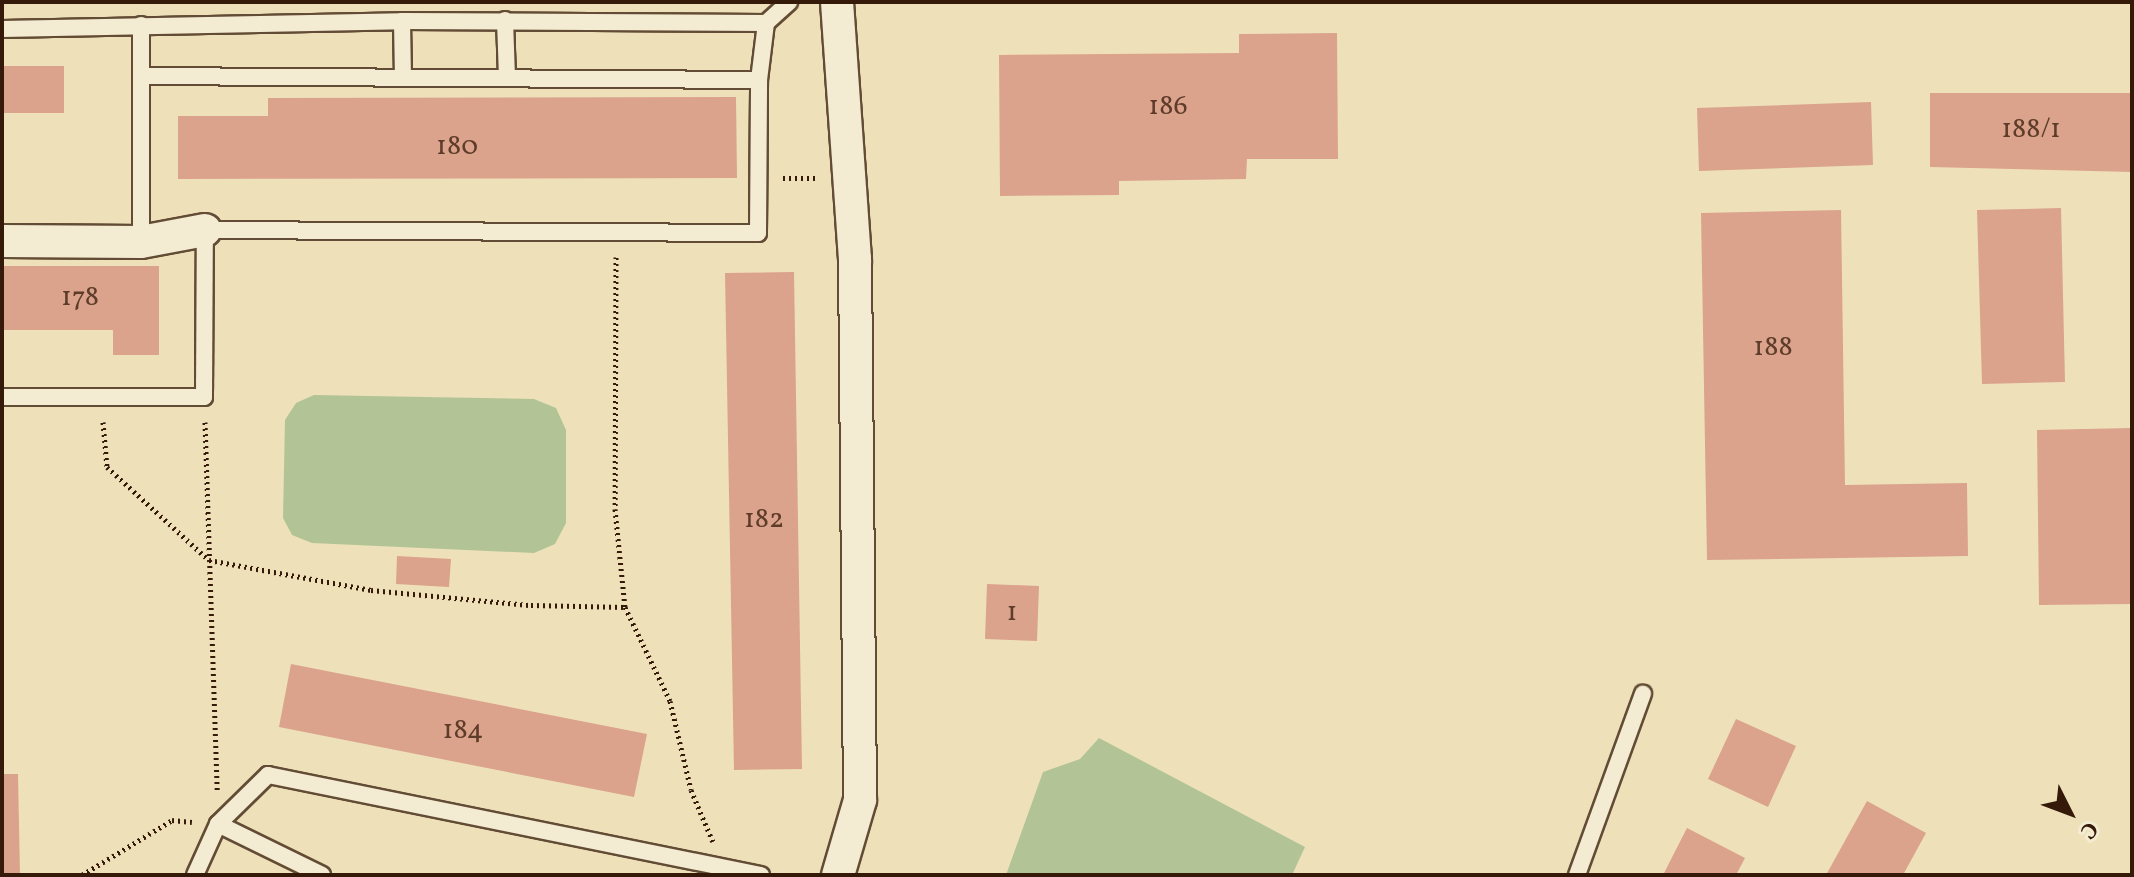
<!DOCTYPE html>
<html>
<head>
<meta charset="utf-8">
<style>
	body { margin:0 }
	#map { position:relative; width:2134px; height:877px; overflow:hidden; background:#eee1b9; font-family:Vollkorn,serif }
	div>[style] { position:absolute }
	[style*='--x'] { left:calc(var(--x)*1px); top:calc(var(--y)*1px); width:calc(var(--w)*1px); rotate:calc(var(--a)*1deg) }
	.green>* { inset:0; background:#b2c495 }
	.building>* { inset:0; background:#dba28c }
	.path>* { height:5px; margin-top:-2.5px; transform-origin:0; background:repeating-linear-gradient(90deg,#351a09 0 2px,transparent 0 6px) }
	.roads { filter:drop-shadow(2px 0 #634c35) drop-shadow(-2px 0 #634c35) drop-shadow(0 2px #634c35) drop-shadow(0 -2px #634c35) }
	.service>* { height:16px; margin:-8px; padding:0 8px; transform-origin:8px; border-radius:8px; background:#f4ecd2 }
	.minor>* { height:32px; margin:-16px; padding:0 16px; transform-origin:16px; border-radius:16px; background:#f4ecd2 }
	span { translate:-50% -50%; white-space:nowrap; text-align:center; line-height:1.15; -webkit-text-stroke:7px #f4ecd2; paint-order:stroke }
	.number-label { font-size:28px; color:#5e3c2a }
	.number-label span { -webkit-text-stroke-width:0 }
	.frame { position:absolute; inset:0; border:4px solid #351a09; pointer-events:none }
	.north { position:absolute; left:2030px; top:773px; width:80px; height:80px; -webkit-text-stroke:6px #f4ecd2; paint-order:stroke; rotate:132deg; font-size:22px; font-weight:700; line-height:32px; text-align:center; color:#351a09 }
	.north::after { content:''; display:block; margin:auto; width:28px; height:36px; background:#351a09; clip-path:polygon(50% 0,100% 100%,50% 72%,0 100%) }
</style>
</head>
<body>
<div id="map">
	<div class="green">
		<div style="clip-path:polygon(314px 395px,534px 399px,556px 408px,566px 430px,566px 523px,555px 544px,534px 553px,312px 543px,292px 535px,283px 518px,285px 420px,296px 403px)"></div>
		<div style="clip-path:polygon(1099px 738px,1305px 847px,1292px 875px,1006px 875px,1043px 772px,1080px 759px)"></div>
	</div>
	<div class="building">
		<div style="clip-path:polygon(1337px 33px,1338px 159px,1247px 159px,1246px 179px,1119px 181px,1119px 195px,1000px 196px,999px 55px,1239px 53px,1239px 34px)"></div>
		<div style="clip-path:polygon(2px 66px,64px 66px,64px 113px,2px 113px)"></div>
		<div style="clip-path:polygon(1930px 93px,2132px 93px,2132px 172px,1930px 167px)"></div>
		<div style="clip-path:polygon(736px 97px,737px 178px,178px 179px,178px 116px,268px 116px,268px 98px)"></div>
		<div style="clip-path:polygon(1871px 102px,1873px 165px,1699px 171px,1697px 108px)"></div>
		<div style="clip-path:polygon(2061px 208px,2065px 382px,1982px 384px,1977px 210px)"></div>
		<div style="clip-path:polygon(1841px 210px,1845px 485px,1967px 483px,1968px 556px,1707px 560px,1701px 213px)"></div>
		<div style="clip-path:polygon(2px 266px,159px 266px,159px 355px,113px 355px,113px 330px,2px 330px)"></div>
		<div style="clip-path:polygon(794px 272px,802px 769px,734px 770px,725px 273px)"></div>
		<div style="clip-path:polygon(2132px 428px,2132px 604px,2039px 605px,2037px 430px)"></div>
		<div style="clip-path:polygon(397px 556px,451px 559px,449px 587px,396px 584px)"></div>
		<div style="clip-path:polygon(987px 584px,1039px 586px,1037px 641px,985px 639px)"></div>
		<div style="clip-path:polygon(291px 664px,647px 734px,634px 797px,279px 727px)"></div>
		<div style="clip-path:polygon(1736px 719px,1796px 746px,1768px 807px,1708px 779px)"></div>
		<div style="clip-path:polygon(2px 774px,18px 774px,20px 875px,2px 875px)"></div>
		<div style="clip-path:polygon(1867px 801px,1926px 833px,1903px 875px,1826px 875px)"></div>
		<div style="clip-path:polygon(1687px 828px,1745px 858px,1736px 875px,1663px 875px)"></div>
	</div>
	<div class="path">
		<div style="--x:783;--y:178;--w:34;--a:0"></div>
		<div style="--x:616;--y:257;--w:252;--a:90.2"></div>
		<div style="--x:615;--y:509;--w:99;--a:84.2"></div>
		<div style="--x:625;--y:607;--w:104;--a:64.4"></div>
		<div style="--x:670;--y:701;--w:91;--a:76.7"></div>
		<div style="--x:691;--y:790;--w:56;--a:67.1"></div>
		<div style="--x:103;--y:422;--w:45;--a:84.9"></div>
		<div style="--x:107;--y:467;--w:138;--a:42.4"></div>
		<div style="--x:209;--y:560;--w:165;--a:10.5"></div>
		<div style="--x:371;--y:590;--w:161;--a:5.4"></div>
		<div style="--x:531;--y:605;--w:94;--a:1.2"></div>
		<div style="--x:205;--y:422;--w:370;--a:88.1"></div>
		<div style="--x:82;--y:875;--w:105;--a:-31.4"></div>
		<div style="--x:172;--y:820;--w:20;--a:6"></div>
	</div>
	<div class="roads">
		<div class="service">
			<div style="--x:505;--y:20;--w:58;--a:88"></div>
			<div style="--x:402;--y:21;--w:56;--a:89"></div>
			<div style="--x:141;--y:25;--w:217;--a:90"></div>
			<div style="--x:2;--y:29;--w:400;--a:-1.1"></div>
			<div style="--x:402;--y:21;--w:364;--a:0.3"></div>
			<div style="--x:766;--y:23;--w:31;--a:-42"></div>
			<div style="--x:141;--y:76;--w:618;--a:0.37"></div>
			<div style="--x:2;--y:397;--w:202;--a:0"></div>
			<div style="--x:204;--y:397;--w:167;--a:-89.7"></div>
			<div style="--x:205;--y:230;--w:553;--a:0.31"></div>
			<div style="--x:758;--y:233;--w:153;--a:-89.6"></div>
			<div style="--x:759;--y:80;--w:57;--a:-83"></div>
			<div style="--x:218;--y:824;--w:116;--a:26.1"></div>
			<div style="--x:195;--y:875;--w:56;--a:-65.7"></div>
			<div style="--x:218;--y:824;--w:70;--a:-44.4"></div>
			<div style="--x:268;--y:775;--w:503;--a:11.47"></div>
			<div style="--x:1577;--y:875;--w:193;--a:-70"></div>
		</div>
		<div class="minor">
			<div style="--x:837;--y:2;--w:258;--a:86"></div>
			<div style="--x:855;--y:259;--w:541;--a:89.47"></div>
			<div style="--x:860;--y:800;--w:78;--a:106.3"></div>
			<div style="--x:2;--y:241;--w:139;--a:0.4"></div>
			<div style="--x:141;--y:242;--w:65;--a:-10.6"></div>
		</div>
	</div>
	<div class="number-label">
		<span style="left:1168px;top:107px">186</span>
		<span style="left:2031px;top:130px">188/1</span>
		<span style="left:457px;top:147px">180</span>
		<span style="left:80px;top:298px">178</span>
		<span style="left:1773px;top:348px">188</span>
		<span style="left:764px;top:520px">182</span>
		<span style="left:1012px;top:613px">1</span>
		<span style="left:463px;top:731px">184</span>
	</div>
	<div class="frame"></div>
	<div class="north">С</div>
</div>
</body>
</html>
